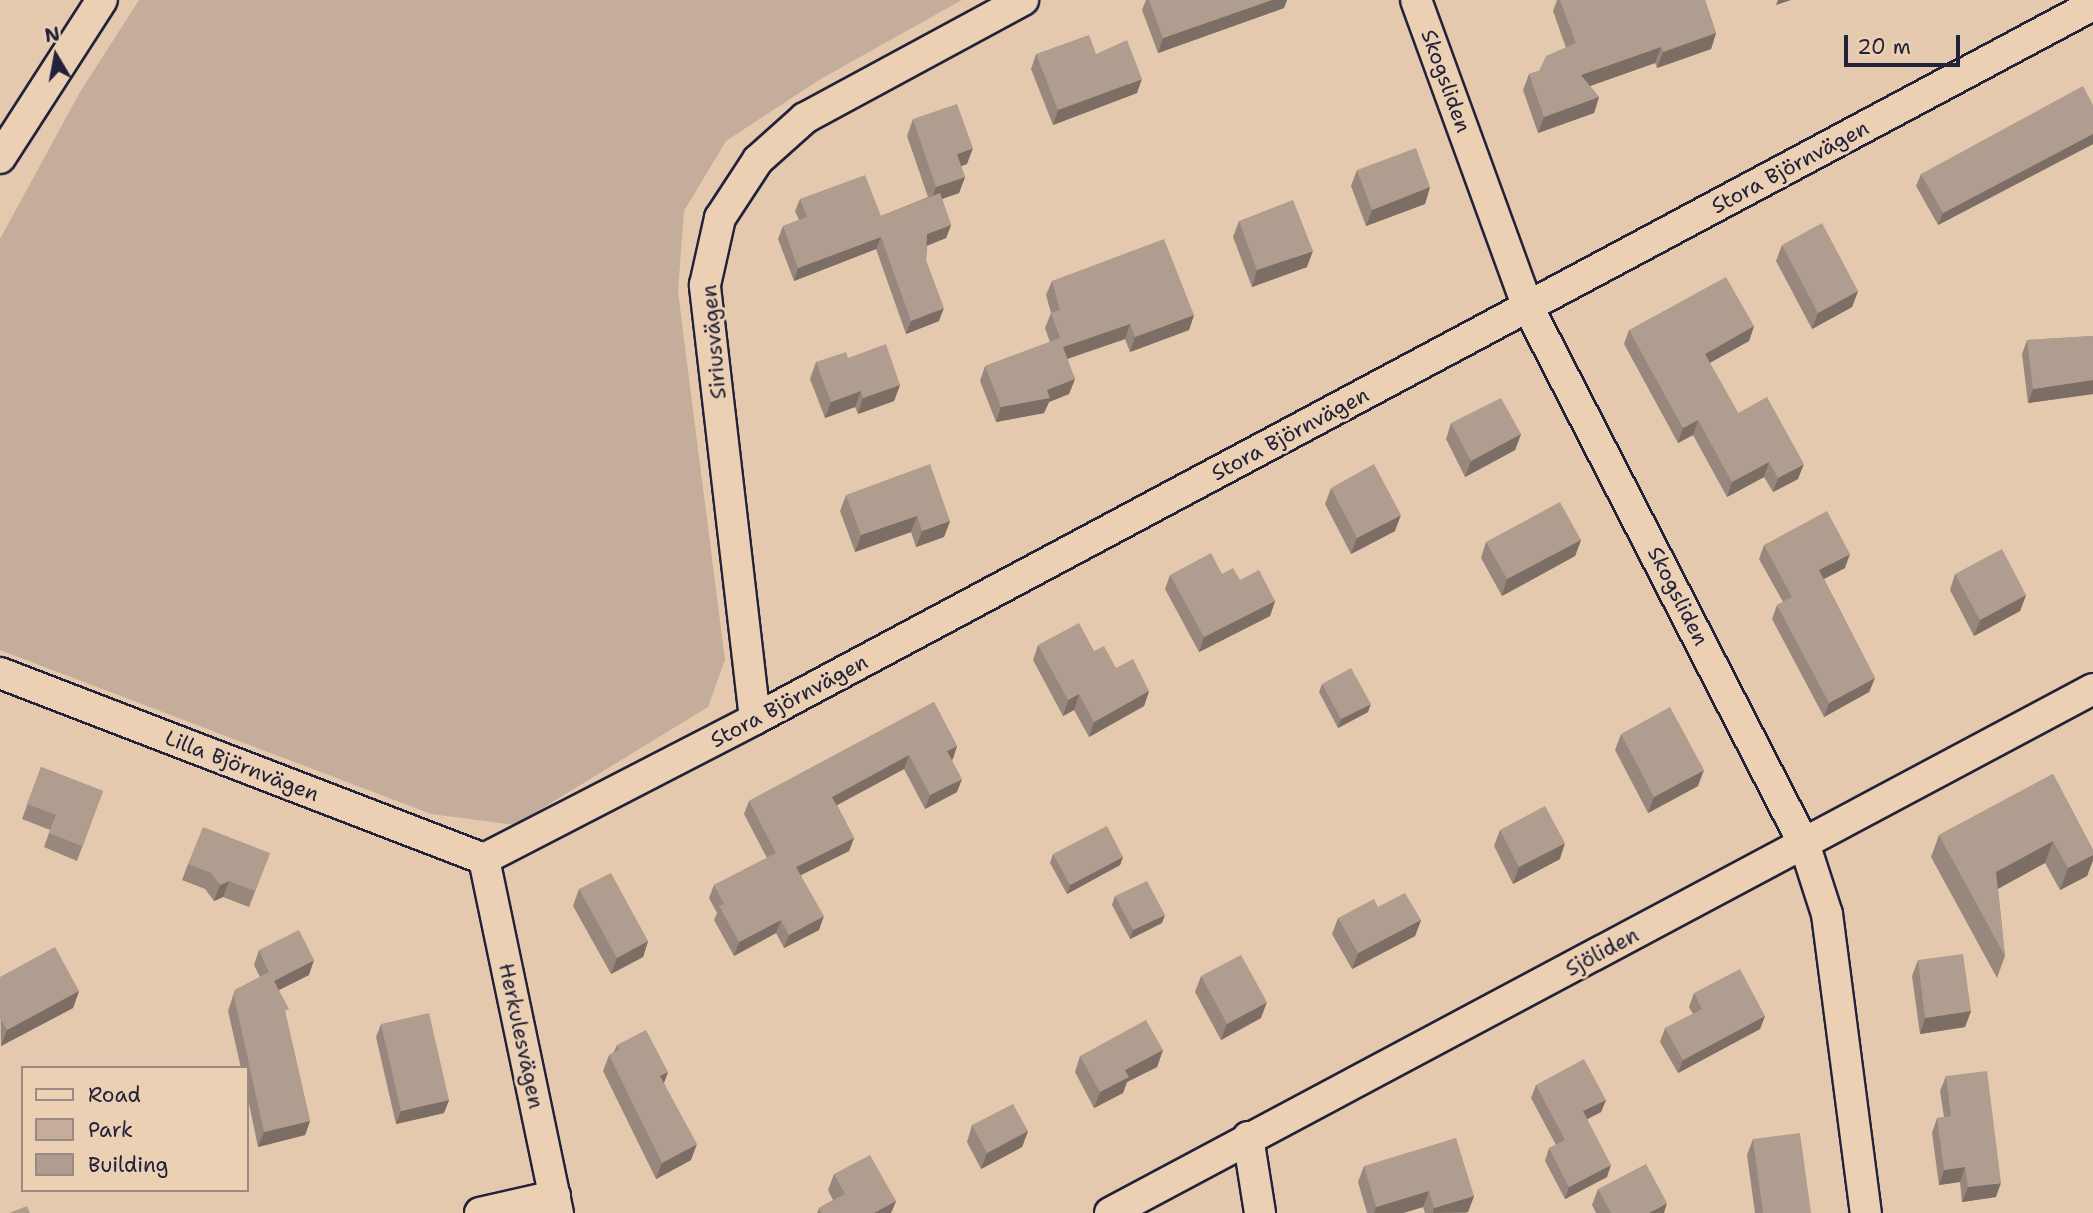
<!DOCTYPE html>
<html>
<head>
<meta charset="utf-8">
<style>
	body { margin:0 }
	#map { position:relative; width:2093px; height:1213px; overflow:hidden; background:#e4c9ae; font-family:"Shantell Sans",sans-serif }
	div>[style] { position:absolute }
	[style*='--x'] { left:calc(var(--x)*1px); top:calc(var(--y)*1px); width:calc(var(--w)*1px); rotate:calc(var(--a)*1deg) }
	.green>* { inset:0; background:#c4ae9b }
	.roads { filter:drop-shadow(2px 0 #22223b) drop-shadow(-2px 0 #22223b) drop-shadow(0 2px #22223b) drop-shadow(0 -2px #22223b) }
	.street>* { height:30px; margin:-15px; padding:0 15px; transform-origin:15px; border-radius:15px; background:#ecd0b3 }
	.wall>* { inset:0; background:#98877c }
	.shaded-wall>* { inset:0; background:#7c6e65 }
	.building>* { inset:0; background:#b19d90 }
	span { translate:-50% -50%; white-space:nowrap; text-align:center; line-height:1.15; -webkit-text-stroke:6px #ecd0b3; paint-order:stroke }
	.street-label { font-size:21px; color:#22223b }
	.legend { position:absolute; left:21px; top:1066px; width:228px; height:126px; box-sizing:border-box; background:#ecd0b3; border:2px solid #9b8a83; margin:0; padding:9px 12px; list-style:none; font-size:21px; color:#22223b }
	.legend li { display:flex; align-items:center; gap:14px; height:35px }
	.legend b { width:35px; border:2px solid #9b8a83 }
	.north { position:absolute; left:21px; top:21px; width:70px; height:70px; -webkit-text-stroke:5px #ecd0b3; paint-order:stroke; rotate:350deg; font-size:19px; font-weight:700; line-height:28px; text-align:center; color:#22223b }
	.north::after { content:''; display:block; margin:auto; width:24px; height:32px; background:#22223b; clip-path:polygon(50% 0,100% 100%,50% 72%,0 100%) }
	.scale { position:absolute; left:1844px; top:35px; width:116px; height:32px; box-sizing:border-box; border:4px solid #22223b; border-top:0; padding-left:9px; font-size:21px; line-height:24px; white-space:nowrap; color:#22223b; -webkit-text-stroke:5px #ecd0b3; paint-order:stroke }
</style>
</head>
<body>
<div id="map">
	<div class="green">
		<div style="clip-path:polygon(139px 0,962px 0,819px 80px,726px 141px,684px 211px,678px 292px,725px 660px,708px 707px,515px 825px,431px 814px,0 650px,0 239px,80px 92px)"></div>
	</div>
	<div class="roads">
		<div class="street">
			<div style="--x:1416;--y:0;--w:327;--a:70"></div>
			<div style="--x:1528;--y:307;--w:606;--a:62.8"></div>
			<div style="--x:1805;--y:846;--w:71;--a:72.1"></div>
			<div style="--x:1827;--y:914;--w:302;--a:82.6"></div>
			<div style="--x:0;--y:158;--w:188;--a:-57.2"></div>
			<div style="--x:0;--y:673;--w:519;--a:21.02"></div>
			<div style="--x:755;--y:719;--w:437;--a:-96.6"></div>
			<div style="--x:705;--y:285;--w:69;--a:-77.4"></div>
			<div style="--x:720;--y:218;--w:69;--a:-56.8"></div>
			<div style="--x:758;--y:160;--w:63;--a:-41.8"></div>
			<div style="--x:805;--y:118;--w:248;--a:-28.4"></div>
			<div style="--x:484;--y:859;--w:305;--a:-27.3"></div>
			<div style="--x:755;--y:719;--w:1517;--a:-28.09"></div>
			<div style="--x:484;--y:859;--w:362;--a:78.2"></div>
			<div style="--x:1248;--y:1137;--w:77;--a:81"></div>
			<div style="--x:480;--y:1213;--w:77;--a:-12.8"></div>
			<div style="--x:1110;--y:1213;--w:1114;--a:-28.06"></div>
		</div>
	</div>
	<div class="wall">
		<div style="clip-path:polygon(1146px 0,1287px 0,1284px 8px,1158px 53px,1142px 10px)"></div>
		<div style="clip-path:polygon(1557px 0,1705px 0,1716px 33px,1711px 49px,1657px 68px,1655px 63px,1590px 86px,1599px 97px,1594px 113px,1538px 133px,1523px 90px,1529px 74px,1539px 71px,1566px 48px,1553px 11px)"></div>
		<div style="clip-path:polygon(1036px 54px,1096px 54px,1137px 93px,1053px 125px,1031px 69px)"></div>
		<div style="clip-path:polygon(2093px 105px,2093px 144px,1938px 225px,1916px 186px,1921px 174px)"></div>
		<div style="clip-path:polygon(913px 119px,967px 164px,961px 166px,965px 177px,959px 193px,942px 199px,951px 225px,946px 238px,927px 246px,926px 260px,939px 321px,906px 334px,876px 249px,794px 281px,778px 239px,783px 226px,799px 220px,795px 211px,800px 199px,881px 216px,928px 197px,907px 136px)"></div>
		<div style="clip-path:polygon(1357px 170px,1430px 187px,1425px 204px,1366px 226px,1351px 186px)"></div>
		<div style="clip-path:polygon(1239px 221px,1307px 267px,1252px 287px,1233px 237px)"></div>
		<div style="clip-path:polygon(1782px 245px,1858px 291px,1852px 307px,1812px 329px,1776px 261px)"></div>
		<div style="clip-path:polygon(1052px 281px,1194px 315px,1189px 330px,1130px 352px,1125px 339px,1067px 359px,1075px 379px,1069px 394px,1049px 402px,1044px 413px,996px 422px,980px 381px,985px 366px,1050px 342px,1045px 328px,1051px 313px,1046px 295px)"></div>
		<div style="clip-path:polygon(1754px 326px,1749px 341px,1710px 363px,1738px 413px,1798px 479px,1773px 492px,1764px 477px,1727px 497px,1693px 435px,1678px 443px,1624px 344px,1629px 330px)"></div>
		<div style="clip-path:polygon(2093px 336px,2093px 394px,2028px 403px,2022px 354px,2027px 340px)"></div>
		<div style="clip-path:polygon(848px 358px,900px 385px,894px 401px,858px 414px,855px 407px,825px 418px,810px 379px,816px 362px)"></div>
		<div style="clip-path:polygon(1451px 423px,1521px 434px,1515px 450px,1465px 477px,1446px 439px)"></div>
		<div style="clip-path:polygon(1331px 488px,1395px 531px,1351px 554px,1325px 504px)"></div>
		<div style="clip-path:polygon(846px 495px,950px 521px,944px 537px,916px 547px,911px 532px,855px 552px,840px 511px)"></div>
		<div style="clip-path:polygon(1581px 540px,1575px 556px,1502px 596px,1481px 558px,1486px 542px)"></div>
		<div style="clip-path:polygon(1764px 545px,1845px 568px,1824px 579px,1875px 678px,1869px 692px,1824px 717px,1772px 619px,1777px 605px,1783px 602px,1759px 559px)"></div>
		<div style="clip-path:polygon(1222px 574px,1240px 580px,1275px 601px,1270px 616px,1199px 652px,1165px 589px,1170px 575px)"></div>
		<div style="clip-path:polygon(1955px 574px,2026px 595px,2020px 611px,1974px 636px,1950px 590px)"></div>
		<div style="clip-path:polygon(1038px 645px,1094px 651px,1116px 668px,1149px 691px,1144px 706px,1089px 737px,1074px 710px,1063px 716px,1033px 660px)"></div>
		<div style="clip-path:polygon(1322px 684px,1368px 712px,1338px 728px,1319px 692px)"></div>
		<div style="clip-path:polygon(934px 702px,957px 746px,952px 759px,957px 792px,925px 809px,904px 769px,837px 805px,854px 838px,849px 851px,801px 875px,819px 930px,784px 948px,776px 933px,734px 956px,714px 920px,717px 913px,709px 898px,714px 885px,767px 858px,744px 814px,749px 801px)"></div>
		<div style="clip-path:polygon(1621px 734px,1698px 786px,1648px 813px,1615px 750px)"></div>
		<div style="clip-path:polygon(41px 767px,103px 791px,77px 861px,44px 847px,50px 830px,22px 819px)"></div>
		<div style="clip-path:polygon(2053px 774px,2093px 850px,2093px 860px,2087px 876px,2060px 890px,2045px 863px,1998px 889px,2005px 956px,1997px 978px,1931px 857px,1939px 835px)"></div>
		<div style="clip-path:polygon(1500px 830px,1560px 859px,1513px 884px,1494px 846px)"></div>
		<div style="clip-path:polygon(270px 853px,249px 907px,223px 897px,214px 901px,205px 889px,182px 880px,188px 864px)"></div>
		<div style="clip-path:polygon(1053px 854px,1123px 857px,1120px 865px,1067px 894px,1050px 863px)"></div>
		<div style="clip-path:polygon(579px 889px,648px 941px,643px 957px,611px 974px,573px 906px)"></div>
		<div style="clip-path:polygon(1115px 896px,1162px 923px,1130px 939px,1112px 905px)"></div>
		<div style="clip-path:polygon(1378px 907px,1421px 920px,1415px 936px,1352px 969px,1332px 934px,1338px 918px)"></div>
		<div style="clip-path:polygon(259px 950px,309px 975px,279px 990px,286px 1016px,310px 1121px,305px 1135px,258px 1147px,247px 1094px,247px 1068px,241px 1068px,228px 1011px,235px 990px,260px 977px,254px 965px)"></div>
		<div style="clip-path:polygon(1918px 960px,1971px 1011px,1965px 1027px,1920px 1034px,1912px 976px)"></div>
		<div style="clip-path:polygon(1201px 976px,1261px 1018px,1221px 1040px,1195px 992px)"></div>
		<div style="clip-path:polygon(0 977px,79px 991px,73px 1008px,1px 1046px)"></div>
		<div style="clip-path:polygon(1694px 993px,1765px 1016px,1760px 1029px,1678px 1073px,1660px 1042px,1665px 1028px,1693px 1014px,1689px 1007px)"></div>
		<div style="clip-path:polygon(381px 1024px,449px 1100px,444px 1113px,396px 1124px,376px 1037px)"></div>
		<div style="clip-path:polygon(617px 1045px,668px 1072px,664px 1083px,691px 1160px,656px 1179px,603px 1071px,609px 1055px,614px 1052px)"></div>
		<div style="clip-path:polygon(1163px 1050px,1157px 1067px,1127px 1082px,1123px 1093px,1094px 1108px,1075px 1072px,1080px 1056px)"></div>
		<div style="clip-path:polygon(1946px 1076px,1996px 1197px,1962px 1202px,1960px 1182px,1939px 1185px,1932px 1133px,1937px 1118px,1944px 1117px,1940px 1091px)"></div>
		<div style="clip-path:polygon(1536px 1085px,1606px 1100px,1601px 1112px,1587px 1119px,1607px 1177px,1565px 1199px,1545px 1161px,1549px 1148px,1556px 1145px,1531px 1098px)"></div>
		<div style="clip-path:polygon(972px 1125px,1028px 1131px,1022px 1147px,981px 1169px,967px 1142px)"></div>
		<div style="clip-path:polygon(1753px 1139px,1811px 1213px,1755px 1213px,1747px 1155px)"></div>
		<div style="clip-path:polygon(1364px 1166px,1474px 1196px,1468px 1212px,1465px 1213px,1425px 1213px,1423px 1207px,1403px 1213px,1367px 1213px,1358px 1182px)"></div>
		<div style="clip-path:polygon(834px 1174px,896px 1201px,891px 1213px,817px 1213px,819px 1208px,833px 1200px,828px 1190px)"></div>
		<div style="clip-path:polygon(1598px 1189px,1664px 1213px,1596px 1213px,1592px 1205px)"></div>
	</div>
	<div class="shaded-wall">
		<div style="clip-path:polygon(1272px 0,1287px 0,1284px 8px,1158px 53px,1163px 38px)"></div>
		<div style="clip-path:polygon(1778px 0,1791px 0,1776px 5px)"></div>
		<div style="clip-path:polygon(1716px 33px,1711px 49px,1657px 68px,1663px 52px)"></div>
		<div style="clip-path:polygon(1661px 47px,1655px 63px,1576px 91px,1581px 75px)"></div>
		<div style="clip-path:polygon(1142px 79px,1137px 93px,1053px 125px,1058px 110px)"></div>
		<div style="clip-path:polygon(1599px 97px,1594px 113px,1538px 133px,1544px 117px)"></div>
		<div style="clip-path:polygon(2093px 134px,2093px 144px,1938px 225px,1943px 213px)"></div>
		<div style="clip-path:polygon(973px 148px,967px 164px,951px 170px,957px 154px)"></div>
		<div style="clip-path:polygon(965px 177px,959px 193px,930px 203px,936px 187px)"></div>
		<div style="clip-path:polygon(1430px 187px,1425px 204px,1366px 226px,1372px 210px)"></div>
		<div style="clip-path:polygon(951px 225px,946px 238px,923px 247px,927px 234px)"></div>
		<div style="clip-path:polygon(881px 237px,876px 249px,794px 281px,798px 268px)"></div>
		<div style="clip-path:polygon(1313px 251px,1307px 267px,1252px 287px,1257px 270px)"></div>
		<div style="clip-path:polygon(1858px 291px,1852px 307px,1812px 329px,1818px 313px)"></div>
		<div style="clip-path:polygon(944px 308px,939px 321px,906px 334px,911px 321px)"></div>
		<div style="clip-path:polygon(1194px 315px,1189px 330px,1130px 352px,1135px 337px)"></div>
		<div style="clip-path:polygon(1130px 324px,1125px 339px,1058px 362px,1063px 347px)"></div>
		<div style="clip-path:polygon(1754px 326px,1749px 341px,1700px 368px,1705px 354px)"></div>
		<div style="clip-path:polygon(1075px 379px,1069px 394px,1049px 402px,1044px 413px,996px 422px,1001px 407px)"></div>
		<div style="clip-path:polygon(2093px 380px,2093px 394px,2028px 403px,2033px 389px)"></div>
		<div style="clip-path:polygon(900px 385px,894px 401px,858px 414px,863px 398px)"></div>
		<div style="clip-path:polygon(861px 391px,855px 407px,825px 418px,831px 402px)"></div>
		<div style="clip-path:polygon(1698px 420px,1693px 435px,1678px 443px,1683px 428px)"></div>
		<div style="clip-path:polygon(1521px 434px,1515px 450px,1465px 477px,1471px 461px)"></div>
		<div style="clip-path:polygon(1769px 462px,1764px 477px,1727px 497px,1732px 482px)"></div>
		<div style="clip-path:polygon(1804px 464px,1798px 479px,1773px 492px,1778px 478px)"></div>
		<div style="clip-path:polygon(1401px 515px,1395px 531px,1351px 554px,1357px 538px)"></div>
		<div style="clip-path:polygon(917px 516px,911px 532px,855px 552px,861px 535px)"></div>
		<div style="clip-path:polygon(950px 521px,944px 537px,916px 547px,922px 531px)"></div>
		<div style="clip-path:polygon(1581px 540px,1575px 556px,1502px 596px,1507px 579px)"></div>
		<div style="clip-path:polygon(1850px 554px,1845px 568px,1814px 584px,1819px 570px)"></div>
		<div style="clip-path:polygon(2026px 595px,2020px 611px,1974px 636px,1980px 620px)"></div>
		<div style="clip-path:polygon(1275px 601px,1270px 616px,1199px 652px,1204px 637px)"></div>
		<div style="clip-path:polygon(1875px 678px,1869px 692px,1824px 717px,1829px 703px)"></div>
		<div style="clip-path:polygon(1149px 691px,1144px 706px,1089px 737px,1094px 722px)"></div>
		<div style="clip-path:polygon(1079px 694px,1074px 710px,1063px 716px,1068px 700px)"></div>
		<div style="clip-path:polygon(1371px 704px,1368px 712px,1338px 728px,1341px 719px)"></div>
		<div style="clip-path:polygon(957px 746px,953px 759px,942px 764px,947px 751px)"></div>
		<div style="clip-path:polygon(909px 755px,904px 769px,828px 810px,832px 797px)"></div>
		<div style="clip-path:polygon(1704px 770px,1698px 786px,1648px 813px,1654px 797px)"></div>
		<div style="clip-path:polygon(962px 779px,957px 792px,925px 809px,930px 795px)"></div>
		<div style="clip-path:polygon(854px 838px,849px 851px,791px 880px,796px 867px)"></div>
		<div style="clip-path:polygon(2053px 841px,2045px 863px,1988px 894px,1996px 872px)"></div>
		<div style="clip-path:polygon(1565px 843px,1560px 859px,1513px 884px,1519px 867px)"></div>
		<div style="clip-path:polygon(2093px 855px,2093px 860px,2087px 876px,2060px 890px,2068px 868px)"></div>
		<div style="clip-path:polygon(1123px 857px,1120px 865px,1067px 894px,1070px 885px)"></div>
		<div style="clip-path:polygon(229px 881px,223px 897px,214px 901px,220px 885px)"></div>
		<div style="clip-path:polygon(1165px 915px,1162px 923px,1130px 939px,1133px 930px)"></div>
		<div style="clip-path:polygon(824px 916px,819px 930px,784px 948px,789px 935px)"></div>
		<div style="clip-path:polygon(781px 920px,776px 933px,734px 956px,739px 942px)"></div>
		<div style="clip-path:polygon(1421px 920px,1415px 936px,1352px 969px,1358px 953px)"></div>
		<div style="clip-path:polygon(648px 941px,643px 957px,611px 974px,617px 958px)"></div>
		<div style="clip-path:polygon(314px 960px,309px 975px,269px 995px,274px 981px)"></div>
		<div style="clip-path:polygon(79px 991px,73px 1008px,1px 1046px,7px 1030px)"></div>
		<div style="clip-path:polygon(1267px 1002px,1261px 1018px,1221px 1040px,1227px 1024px)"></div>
		<div style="clip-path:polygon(1971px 1011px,1965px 1027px,1920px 1034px,1925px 1018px)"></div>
		<div style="clip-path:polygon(1765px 1016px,1760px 1029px,1678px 1073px,1683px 1060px)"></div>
		<div style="clip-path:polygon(1163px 1050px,1157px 1067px,1127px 1082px,1123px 1093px,1094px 1108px,1100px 1092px,1125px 1070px)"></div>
		<div style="clip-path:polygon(668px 1072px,662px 1088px,660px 1076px)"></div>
		<div style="clip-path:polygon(449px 1100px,444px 1113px,396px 1124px,401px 1111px)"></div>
		<div style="clip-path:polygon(1606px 1100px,1601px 1112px,1578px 1124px,1583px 1111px)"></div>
		<div style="clip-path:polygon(310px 1121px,305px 1135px,258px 1147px,264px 1132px)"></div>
		<div style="clip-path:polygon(1028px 1131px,1022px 1147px,981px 1169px,987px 1153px)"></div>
		<div style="clip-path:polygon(697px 1144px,691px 1160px,656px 1179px,662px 1163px)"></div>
		<div style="clip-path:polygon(1611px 1165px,1607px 1177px,1565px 1199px,1569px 1187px)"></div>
		<div style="clip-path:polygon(1965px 1167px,1960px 1182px,1939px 1185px,1944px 1170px)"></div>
		<div style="clip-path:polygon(2001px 1183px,1996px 1197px,1962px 1202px,1968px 1187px)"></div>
		<div style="clip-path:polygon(1429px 1191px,1423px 1207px,1403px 1213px,1374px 1213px,1376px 1207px)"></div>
		<div style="clip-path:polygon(1474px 1196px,1468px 1212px,1433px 1213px,1434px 1208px)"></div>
		<div style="clip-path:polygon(896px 1201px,891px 1213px,874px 1213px)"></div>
		<div style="clip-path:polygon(1667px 1203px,1664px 1213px,1649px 1213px)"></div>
	</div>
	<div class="building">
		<div style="clip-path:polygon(1149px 0,1272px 0,1163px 38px)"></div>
		<div style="clip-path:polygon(1560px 0,1705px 0,1716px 33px,1663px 52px,1661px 47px,1581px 75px,1599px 97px,1544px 117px,1529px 74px,1539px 71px,1546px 56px,1576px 43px)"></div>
		<div style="clip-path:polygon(1089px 35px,1096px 54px,1127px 40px,1142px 79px,1058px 110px,1036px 54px)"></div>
		<div style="clip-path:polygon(2083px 86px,2093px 105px,2093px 134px,1943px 213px,1921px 174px)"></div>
		<div style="clip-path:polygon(957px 104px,973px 148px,957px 154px,965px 177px,936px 187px,913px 119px)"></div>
		<div style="clip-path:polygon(1416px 148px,1430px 187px,1372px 210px,1357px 170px)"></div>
		<div style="clip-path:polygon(865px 175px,881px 216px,940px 193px,951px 225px,927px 234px,926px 260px,944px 308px,911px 321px,881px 237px,798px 268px,783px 226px,807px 217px,800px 199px)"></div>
		<div style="clip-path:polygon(1293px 200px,1313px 251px,1257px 270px,1239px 221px)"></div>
		<div style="clip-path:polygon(1822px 223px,1858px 291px,1818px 313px,1782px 245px)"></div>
		<div style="clip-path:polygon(1164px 239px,1194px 315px,1135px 337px,1130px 324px,1063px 347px,1075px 379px,1047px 390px,1050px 398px,1001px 407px,985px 366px,1060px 338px,1051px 313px,1060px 310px,1052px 281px)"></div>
		<div style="clip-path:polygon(1726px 277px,1754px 326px,1705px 354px,1738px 413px,1767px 397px,1804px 464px,1778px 478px,1769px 462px,1732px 482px,1698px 420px,1683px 428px,1629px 330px)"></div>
		<div style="clip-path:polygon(2093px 336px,2093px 380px,2033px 389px,2027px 340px)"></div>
		<div style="clip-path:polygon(886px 344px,900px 385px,863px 398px,861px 391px,831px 402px,816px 362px,846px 352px,848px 358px)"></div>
		<div style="clip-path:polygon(1501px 398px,1521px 434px,1471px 461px,1451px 423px)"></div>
		<div style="clip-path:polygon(930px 464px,950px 521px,922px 531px,917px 516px,861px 535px,846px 495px)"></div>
		<div style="clip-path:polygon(1374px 464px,1401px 515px,1357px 538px,1331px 488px)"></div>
		<div style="clip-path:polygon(1560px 502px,1581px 540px,1507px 579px,1486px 542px)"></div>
		<div style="clip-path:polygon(1827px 511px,1850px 554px,1819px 570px,1875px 678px,1829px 703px,1777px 605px,1792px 597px,1764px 545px)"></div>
		<div style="clip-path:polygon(2002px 549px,2026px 595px,1980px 620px,1955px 574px)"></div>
		<div style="clip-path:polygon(1211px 553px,1222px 574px,1233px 568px,1240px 580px,1259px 570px,1275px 601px,1204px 637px,1170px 575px)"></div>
		<div style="clip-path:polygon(1079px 623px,1094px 651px,1104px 646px,1116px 668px,1133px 659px,1149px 691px,1094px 722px,1079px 694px,1068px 700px,1038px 645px)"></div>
		<div style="clip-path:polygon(1351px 668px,1371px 704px,1341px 719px,1322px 684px)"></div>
		<div style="clip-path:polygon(934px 702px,957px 746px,947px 751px,962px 779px,930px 795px,909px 755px,832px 797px,854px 838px,796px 867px,824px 916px,789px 935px,781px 920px,739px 942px,719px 906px,724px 904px,714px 885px,776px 853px,749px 801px)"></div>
		<div style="clip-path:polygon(1670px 707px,1704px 770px,1654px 797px,1621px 734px)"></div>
		<div style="clip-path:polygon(41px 767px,103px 791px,82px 846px,49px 833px,56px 815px,27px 804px)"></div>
		<div style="clip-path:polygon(2053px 774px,2093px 850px,2093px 855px,2068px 868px,2053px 841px,1996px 872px,2005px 956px,1939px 835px)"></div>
		<div style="clip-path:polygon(1545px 806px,1565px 843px,1519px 867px,1500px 830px)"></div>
		<div style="clip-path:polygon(1107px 826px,1123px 857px,1070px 885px,1053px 854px)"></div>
		<div style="clip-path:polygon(203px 827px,270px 853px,255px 891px,229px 881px,220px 885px,211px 873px,188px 864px)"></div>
		<div style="clip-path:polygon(611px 873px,648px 941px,617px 958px,579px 889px)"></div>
		<div style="clip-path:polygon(1147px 881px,1165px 915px,1133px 930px,1115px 896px)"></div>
		<div style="clip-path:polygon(1405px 893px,1421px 920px,1358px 953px,1338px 918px,1374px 899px,1378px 907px)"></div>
		<div style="clip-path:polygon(299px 930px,314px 960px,274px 981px,289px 1009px,285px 1011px,310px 1121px,264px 1132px,234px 996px,235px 990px,269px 972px,259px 950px)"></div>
		<div style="clip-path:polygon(55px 947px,79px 991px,7px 1030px,0 1018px,0 977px)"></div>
		<div style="clip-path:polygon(1963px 954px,1971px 1011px,1925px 1018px,1918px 960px)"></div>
		<div style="clip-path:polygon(1241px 955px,1267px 1002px,1227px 1024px,1201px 976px)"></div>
		<div style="clip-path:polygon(1740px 969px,1765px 1016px,1683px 1060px,1665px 1028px,1702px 1009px,1694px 993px)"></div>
		<div style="clip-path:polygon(429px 1013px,449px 1100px,401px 1111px,381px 1024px)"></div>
		<div style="clip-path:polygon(1146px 1020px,1163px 1050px,1125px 1070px,1129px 1077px,1100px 1092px,1080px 1056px)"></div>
		<div style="clip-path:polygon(646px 1030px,668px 1072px,660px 1076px,697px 1144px,662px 1163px,609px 1055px,619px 1050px,617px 1045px)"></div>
		<div style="clip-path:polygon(1584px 1059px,1606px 1100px,1583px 1111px,1611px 1165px,1569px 1187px,1549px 1148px,1565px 1140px,1536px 1085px)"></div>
		<div style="clip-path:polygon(1987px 1071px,2001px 1183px,1968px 1187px,1965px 1167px,1944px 1170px,1937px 1118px,1951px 1116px,1946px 1076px)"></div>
		<div style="clip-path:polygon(1013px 1104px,1028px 1131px,987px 1153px,972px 1125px)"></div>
		<div style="clip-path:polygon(1800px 1133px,1811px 1213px,1763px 1213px,1753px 1139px)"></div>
		<div style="clip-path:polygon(1456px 1138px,1474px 1196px,1434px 1208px,1429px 1191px,1376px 1207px,1364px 1166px)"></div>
		<div style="clip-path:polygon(870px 1155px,896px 1201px,874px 1213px,822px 1213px,819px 1208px,845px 1194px,834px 1174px)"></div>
		<div style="clip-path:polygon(1646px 1164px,1667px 1203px,1649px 1213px,1611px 1213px,1598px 1189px)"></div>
		<div style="clip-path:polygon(27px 1206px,30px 1213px,9px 1213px)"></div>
	</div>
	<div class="street-label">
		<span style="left:1446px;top:81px;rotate:70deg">Skogsliden</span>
		<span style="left:1790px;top:167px;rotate:-28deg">Stora Björnvägen</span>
		<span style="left:714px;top:342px;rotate:-95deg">Siriusvägen</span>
		<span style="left:1290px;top:434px;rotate:-28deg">Stora Björnvägen</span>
		<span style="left:1678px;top:596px;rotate:63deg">Skogsliden</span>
		<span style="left:789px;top:701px;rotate:-28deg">Stora Björnvägen</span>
		<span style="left:242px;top:766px;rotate:21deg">Lilla Björnvägen</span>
		<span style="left:1602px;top:952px;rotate:-28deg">Sjöliden</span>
		<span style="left:521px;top:1036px;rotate:78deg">Herkulesvägen</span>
	</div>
	<ul class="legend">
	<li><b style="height:9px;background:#ecd0b3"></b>Road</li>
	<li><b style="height:19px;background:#c4ae9b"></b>Park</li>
	<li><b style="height:19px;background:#b19d90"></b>Building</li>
	</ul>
	<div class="north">N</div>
	<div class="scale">20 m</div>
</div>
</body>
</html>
